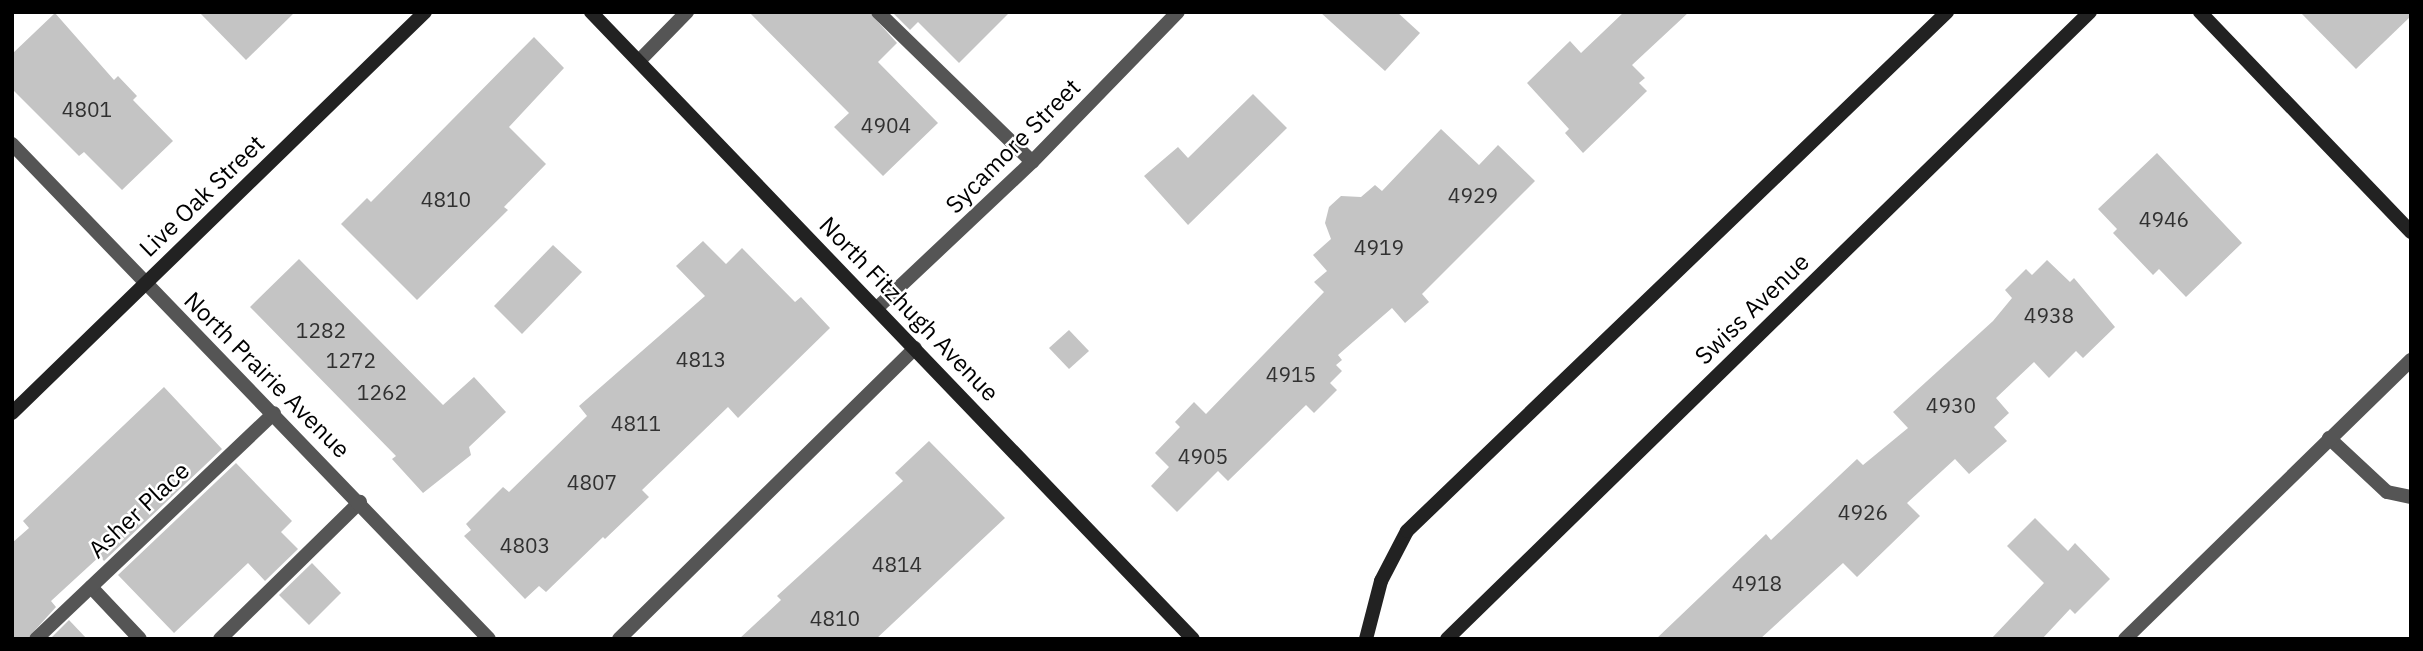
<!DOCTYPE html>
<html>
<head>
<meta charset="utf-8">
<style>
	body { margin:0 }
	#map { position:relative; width:2423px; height:651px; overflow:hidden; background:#fff; font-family:"IBM Plex Sans",sans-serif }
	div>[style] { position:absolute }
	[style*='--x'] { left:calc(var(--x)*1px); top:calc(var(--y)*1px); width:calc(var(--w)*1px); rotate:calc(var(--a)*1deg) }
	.building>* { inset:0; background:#c4c4c4 }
	.lane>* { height:14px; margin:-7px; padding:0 7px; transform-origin:7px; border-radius:7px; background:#555 }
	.street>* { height:14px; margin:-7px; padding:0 7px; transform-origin:7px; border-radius:7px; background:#555 }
	.secondary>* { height:14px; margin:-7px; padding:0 7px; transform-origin:7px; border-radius:7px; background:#222 }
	span { translate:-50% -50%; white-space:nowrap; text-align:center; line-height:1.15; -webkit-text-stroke:5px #fff; paint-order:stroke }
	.number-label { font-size:21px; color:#313131 }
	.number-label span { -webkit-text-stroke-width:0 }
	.street-label { font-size:24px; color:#000 }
	.frame { position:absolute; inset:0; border:14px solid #000; pointer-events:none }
</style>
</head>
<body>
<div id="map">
	<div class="building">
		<div style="clip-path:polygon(199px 12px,295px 12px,246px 60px)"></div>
		<div style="clip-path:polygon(749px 12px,869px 12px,897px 43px,878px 62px,938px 123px,883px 176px,834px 127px,849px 113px)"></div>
		<div style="clip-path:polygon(892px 12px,1010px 12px,959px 63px,918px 22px,910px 30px)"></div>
		<div style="clip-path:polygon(1320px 12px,1397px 12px,1420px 33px,1385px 71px)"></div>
		<div style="clip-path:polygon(1624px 12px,1689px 12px,1632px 65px,1645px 78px,1639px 83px,1647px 91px,1583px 153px,1565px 133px,1569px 129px,1527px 83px,1570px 41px,1581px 53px)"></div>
		<div style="clip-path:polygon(2300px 12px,2411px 12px,2411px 16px,2356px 69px)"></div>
		<div style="clip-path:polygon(55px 13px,114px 80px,118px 76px,137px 96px,133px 100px,173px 141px,122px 190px,84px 152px,79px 156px,12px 89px,12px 54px)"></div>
		<div style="clip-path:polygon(534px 37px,564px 68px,509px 127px,546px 164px,504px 207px,508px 210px,417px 300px,341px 224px,367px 198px,371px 202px)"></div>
		<div style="clip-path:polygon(1253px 94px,1287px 128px,1188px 225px,1144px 176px,1178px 147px,1188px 158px)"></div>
		<div style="clip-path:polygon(1441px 129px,1479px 165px,1498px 145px,1535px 181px,1422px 294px,1429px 302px,1405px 323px,1392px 308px,1338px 355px,1342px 360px,1336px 365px,1342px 371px,1330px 383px,1337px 390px,1314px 413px,1306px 405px,1228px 481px,1218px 471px,1177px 512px,1151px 486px,1169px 467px,1155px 453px,1180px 427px,1175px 422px,1194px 402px,1206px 414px,1324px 292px,1314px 282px,1327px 271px,1313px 255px,1331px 239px,1325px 223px,1329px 207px,1341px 196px,1361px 197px,1375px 185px,1382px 191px)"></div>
		<div style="clip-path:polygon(2157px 153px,2242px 243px,2186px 297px,2159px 269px,2153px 275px,2113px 233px,2117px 229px,2098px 209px)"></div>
		<div style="clip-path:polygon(703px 241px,726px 264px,742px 248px,795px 302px,801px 297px,830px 328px,738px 418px,728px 407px,642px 490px,649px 497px,605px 539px,603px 537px,546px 592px,539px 586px,525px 599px,464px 536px,471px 530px,466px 524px,503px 487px,509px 492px,587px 416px,579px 406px,705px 296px,676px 266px)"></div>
		<div style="clip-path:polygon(553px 245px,582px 272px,522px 334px,494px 306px)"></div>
		<div style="clip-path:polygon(299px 259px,443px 405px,474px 377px,506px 412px,469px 447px,471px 455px,423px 493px,392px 459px,396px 456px,250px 307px)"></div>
		<div style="clip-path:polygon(2047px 260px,2070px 282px,2074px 278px,2115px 327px,2083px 358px,2076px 351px,2049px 378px,2034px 362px,1996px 398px,2009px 413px,1994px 427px,2007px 441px,1969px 474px,1955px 459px,1907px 503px,1920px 516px,1857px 577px,1843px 563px,1760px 639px,1656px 639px,1766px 534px,1771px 540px,1857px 459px,1863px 465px,1908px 428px,1893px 412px,1993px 321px,2012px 298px,2005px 290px,2026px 269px,2032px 275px)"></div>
		<div style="clip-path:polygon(1069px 330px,1089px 351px,1069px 369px,1049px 348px)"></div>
		<div style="clip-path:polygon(164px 387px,222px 449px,104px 561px,100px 556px,51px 601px,56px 607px,27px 639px,12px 639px,12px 543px,29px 528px,23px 521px)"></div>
		<div style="clip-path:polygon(929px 441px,1005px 518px,876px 639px,739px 639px,781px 600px,777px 596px,903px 481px,895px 473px)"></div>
		<div style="clip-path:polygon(236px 463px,292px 521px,281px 532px,298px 549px,265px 581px,248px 563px,174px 633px,118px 575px)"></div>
		<div style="clip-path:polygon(2035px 518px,2068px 551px,2075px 543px,2110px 579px,2075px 614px,2070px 609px,2042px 639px,1991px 639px,2044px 583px,2007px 546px)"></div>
		<div style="clip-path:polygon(312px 563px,341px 593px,309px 625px,279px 595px)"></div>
		<div style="clip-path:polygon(69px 620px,87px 639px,50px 639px)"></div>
	</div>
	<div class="lane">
		<div style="--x:878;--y:12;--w:215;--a:44.2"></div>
		<div style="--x:639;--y:61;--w:69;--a:-45.6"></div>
		<div style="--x:2329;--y:438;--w:79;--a:43"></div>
		<div style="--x:2387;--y:492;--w:25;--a:12"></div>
		<div style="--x:91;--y:587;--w:71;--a:46.7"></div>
		<div style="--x:36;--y:639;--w:328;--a:-43.5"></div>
		<div style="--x:220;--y:639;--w:196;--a:-44.4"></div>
		<div style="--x:2125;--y:639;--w:400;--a:-44.3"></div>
	</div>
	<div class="street">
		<div style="--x:12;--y:144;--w:687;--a:46.06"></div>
		<div style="--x:877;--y:308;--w:213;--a:-43.3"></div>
		<div style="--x:1032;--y:162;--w:209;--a:-45.8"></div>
		<div style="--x:619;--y:639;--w:415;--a:-44.5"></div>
	</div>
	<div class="secondary">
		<div style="--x:591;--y:12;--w:869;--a:46.17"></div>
		<div style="--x:2200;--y:12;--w:305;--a:46.2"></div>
		<div style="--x:12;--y:413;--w:576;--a:-44.16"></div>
		<div style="--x:1366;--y:639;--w:60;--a:-75.5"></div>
		<div style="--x:1381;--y:581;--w:56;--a:-62.5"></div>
		<div style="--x:1407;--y:531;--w:749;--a:-43.86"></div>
		<div style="--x:1447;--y:639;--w:898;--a:-44.28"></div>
	</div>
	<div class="number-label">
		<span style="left:87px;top:109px">4801</span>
		<span style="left:886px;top:125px">4904</span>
		<span style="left:1473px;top:195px">4929</span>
		<span style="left:446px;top:199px">4810</span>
		<span style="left:2164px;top:219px">4946</span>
		<span style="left:1379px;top:247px">4919</span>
		<span style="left:2049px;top:315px">4938</span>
		<span style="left:321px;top:330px">1282</span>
		<span style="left:701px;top:359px">4813</span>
		<span style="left:351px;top:360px">1272</span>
		<span style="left:1291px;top:374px">4915</span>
		<span style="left:382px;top:392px">1262</span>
		<span style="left:1951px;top:405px">4930</span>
		<span style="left:636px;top:423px">4811</span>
		<span style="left:1203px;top:456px">4905</span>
		<span style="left:592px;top:482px">4807</span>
		<span style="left:1863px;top:512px">4926</span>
		<span style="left:525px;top:545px">4803</span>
		<span style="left:897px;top:564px">4814</span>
		<span style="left:1757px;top:583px">4918</span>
		<span style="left:835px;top:618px">4810</span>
	</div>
	<div class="street-label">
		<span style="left:1013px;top:146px;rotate:-45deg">Sycamore Street</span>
		<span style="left:202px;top:196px;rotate:-44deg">Live Oak Street</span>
		<span style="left:909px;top:309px;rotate:46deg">North Fitzhugh Avenue</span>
		<span style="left:1752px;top:309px;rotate:-44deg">Swiss Avenue</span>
		<span style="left:267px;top:375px;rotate:45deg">North Prairie Avenue</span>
		<span style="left:139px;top:510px;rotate:-43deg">Asher Place</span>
	</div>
	<div class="frame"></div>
</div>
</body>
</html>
